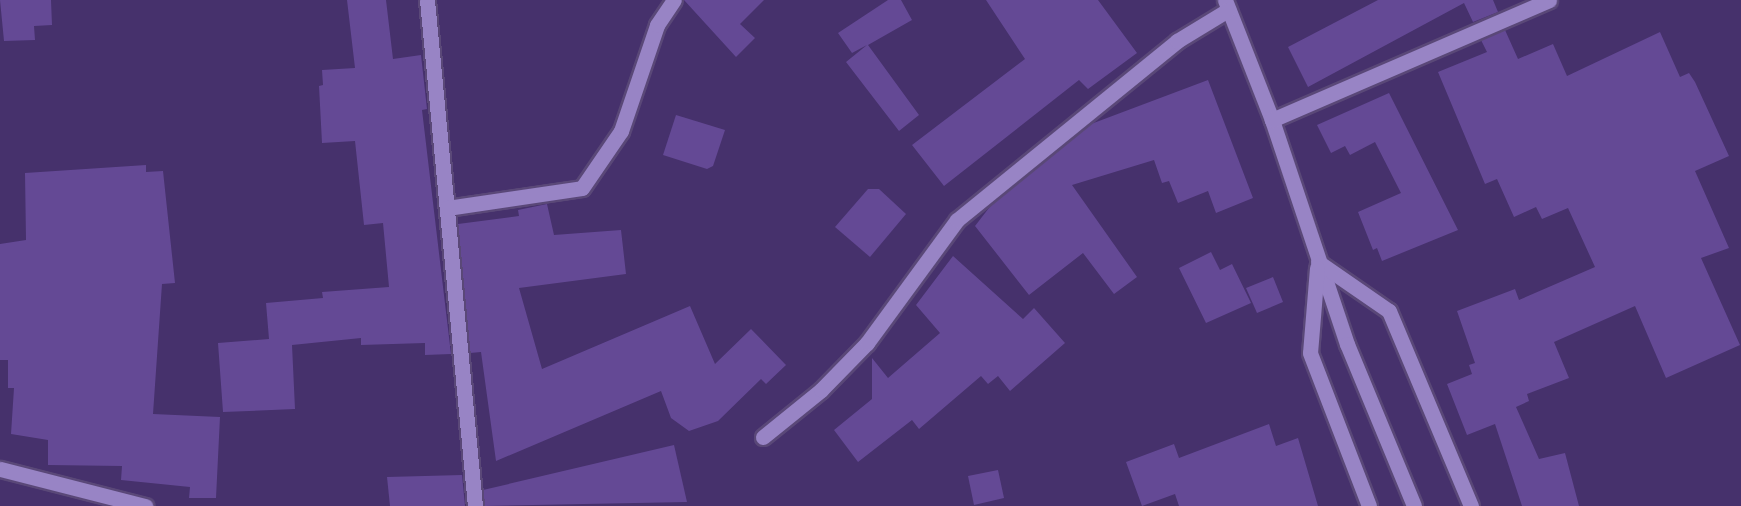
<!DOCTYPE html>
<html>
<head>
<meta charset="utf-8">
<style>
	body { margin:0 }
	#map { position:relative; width:1741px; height:506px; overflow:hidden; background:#46316c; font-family:Jost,sans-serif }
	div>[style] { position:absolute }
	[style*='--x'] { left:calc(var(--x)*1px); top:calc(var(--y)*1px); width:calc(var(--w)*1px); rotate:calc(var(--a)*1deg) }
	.building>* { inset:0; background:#644995 }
	.roads { filter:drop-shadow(2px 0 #5a4878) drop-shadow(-2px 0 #5a4878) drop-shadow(0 2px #5a4878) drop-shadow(0 -2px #5a4878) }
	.minor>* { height:15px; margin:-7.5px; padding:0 7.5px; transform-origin:7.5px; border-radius:7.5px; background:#9884c5 }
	span { translate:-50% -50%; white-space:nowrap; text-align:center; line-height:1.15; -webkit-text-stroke:4.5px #46316c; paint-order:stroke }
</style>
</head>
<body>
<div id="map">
	<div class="building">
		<div style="clip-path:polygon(0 0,51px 0,52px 25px,34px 26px,35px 40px,4px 41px)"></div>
		<div style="clip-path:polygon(347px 0,386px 0,393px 59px,421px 55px,427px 109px,422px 110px,451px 354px,425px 355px,425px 343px,361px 345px,361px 338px,292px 345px,295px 409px,223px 412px,218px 343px,269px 339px,266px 303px,323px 298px,322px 292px,389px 287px,383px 223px,364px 225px,355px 141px,322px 143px,319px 86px,323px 85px,322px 70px,355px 68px)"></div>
		<div style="clip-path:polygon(684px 0,764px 0,740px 24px,755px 38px,736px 57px)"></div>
		<div style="clip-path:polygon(888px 0,901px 0,912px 20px,868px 45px,919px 115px,899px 131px,846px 62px,867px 45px,852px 53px,838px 33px)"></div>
		<div style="clip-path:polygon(986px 0,1098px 0,1137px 53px,1088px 89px,1079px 80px,944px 186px,912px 145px,1025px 59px)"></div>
		<div style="clip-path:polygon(1378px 0,1493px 0,1498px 12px,1473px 22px,1464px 3px,1308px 87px,1288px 47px)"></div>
		<div style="clip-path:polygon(1505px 30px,1518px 59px,1553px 44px,1567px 76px,1660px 32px,1680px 77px,1689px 73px,1695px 82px,1729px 156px,1695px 171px,1729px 248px,1701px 258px,1740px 345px,1666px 378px,1635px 306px,1554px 342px,1569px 378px,1527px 394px,1529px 401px,1516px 407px,1539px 459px,1565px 453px,1579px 506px,1522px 506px,1495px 424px,1467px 435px,1447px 384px,1472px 374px,1469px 365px,1475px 363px,1457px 311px,1515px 289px,1519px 300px,1595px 267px,1568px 208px,1542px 219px,1536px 207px,1514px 217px,1497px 179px,1485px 184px,1438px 72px,1487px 52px,1481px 40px)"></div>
		<div style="clip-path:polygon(1208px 80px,1253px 198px,1216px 213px,1208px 191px,1178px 203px,1169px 181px,1162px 183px,1154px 160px,1072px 185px,1137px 277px,1114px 294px,1083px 253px,1029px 295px,975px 226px,992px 204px,1091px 124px)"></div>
		<div style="clip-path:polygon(1389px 93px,1458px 230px,1382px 261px,1377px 248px,1373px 250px,1358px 212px,1401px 193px,1375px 142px,1350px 155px,1345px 146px,1331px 153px,1317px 125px)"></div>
		<div style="clip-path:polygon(676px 115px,725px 130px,713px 166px,707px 169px,663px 155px)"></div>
		<div style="clip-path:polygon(146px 165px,146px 172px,163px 171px,175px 283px,162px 284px,153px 414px,220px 417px,216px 498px,189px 498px,190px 487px,121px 480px,122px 466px,48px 465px,48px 440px,11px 434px,14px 388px,8px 388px,8px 360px,0 360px,0 244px,26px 240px,25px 173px)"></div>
		<div style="clip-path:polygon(868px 189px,879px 189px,906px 214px,870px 257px,835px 227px)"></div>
		<div style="clip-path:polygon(547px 204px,554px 235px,621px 230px,626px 274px,519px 288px,542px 369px,690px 306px,715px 364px,751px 329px,786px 365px,766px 384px,761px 379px,718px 421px,689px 431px,671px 418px,661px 391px,496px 461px,481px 352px,470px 353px,458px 224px,519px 216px,518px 210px)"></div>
		<div style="clip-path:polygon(1211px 252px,1220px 270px,1232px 264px,1251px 303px,1206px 323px,1179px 268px)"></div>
		<div style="clip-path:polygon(953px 256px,1023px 319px,1034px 308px,1065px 343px,1010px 391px,998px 376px,988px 384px,981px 376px,919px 429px,912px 420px,858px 462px,834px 430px,872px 399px,872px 358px,888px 378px,940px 333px,916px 305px)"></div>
		<div style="clip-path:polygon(1273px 277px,1283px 302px,1257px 313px,1246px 288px)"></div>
		<div style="clip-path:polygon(1269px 424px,1276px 446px,1298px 438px,1318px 506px,1179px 506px,1175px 494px,1142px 506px,1126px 462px,1174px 444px,1179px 458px)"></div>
		<div style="clip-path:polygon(674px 445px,687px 502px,485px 506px,483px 490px)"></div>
		<div style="clip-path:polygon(998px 470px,1004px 498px,974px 505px,968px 476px)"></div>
		<div style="clip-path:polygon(462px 475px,465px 506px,390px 506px,387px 477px)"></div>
	</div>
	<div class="roads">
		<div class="minor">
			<div style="--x:427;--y:0;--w:508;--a:84.58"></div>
			<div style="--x:1225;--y:0;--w:129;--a:68.6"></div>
			<div style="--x:1272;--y:120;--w:236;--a:71.5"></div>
			<div style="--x:1347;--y:344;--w:175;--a:67.5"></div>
			<div style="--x:1272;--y:120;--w:302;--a:-23.4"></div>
			<div style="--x:447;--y:208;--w:136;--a:-8.4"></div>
			<div style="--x:582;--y:188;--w:69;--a:-55.6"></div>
			<div style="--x:621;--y:131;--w:112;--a:-71.2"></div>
			<div style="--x:657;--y:25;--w:30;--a:-56"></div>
			<div style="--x:1318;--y:262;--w:86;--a:34.6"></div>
			<div style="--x:1389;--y:311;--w:212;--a:67.2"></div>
			<div style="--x:1317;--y:268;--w:85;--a:94.7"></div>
			<div style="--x:1310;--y:353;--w:164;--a:68.9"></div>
			<div style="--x:763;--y:437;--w:75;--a:-39"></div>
			<div style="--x:821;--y:390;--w:66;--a:-45.6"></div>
			<div style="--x:867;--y:343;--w:152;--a:-53.8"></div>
			<div style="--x:957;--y:220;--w:284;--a:-39.1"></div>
			<div style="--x:1177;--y:41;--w:60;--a:-31.3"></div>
			<div style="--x:0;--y:469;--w:150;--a:14.3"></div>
		</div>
	</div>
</div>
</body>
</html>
